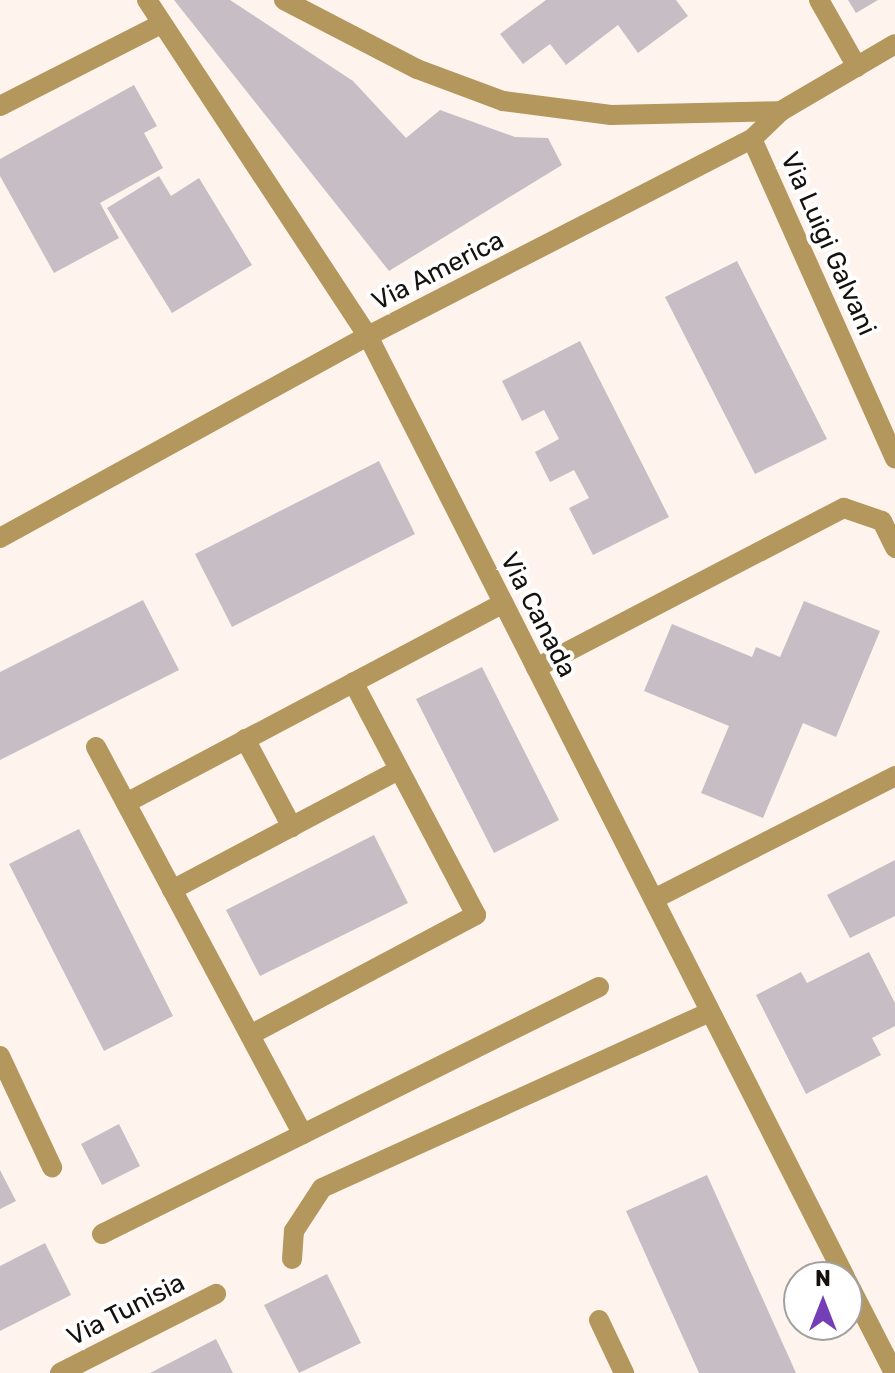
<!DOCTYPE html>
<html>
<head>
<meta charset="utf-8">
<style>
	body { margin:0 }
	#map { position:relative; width:895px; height:1373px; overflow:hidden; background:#fef4ed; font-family:Rubik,sans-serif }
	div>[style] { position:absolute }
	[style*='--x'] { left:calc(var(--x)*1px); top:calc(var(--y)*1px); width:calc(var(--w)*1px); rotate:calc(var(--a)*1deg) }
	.building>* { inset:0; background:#c7bec5 }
	.service>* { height:20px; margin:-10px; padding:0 10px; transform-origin:10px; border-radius:10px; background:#b3975d }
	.minor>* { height:20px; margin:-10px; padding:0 10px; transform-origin:10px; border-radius:10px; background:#b3975d }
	span { translate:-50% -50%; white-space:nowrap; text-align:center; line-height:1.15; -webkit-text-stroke:8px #fff; paint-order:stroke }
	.street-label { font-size:26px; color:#14110f }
	.north { position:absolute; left:783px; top:1261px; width:80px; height:80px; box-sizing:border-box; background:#fff; border:2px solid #a1a09f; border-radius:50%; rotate:0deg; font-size:22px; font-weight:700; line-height:32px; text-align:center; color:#14110f }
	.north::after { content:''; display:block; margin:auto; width:28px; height:36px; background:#743eb4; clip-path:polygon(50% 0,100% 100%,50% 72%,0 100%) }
</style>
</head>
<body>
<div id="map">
	<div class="building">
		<div style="clip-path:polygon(174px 0,230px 0,353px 81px,406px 138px,440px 110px,515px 137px,548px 138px,562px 165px,389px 271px)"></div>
		<div style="clip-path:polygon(546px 0,676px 0,688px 16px,638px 53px,618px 25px,566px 65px,550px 44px,523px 64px,500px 34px)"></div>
		<div style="clip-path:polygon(848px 0,878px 0,856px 13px)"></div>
		<div style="clip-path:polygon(134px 85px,157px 126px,144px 133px,163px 168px,100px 203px,119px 238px,54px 273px,0 176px,0 159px)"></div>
		<div style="clip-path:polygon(159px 176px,171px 196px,199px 178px,252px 265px,172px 313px,107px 208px)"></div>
		<div style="clip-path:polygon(737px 261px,827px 439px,755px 474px,665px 297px)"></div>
		<div style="clip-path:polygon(580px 341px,669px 517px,593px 555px,569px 508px,589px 498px,574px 470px,550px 482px,535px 452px,559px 439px,544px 410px,522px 421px,502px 381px)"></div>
		<div style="clip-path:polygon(379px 461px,415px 534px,232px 627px,195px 554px)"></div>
		<div style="clip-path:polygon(143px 600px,179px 670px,0 760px,0 672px)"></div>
		<div style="clip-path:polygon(804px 601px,880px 631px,836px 737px,803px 723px,763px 818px,701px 793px,729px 726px,644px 691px,672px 624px,752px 657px,756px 647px,780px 657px)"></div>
		<div style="clip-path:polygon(482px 667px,559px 820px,494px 853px,416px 699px)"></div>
		<div style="clip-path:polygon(79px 829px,173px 1016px,104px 1051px,9px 864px)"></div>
		<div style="clip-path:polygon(374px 835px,408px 903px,260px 976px,226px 910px)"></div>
		<div style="clip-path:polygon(895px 860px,895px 916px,850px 938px,827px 895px)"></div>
		<div style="clip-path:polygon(869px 952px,895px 1003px,895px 1026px,872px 1038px,881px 1055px,806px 1094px,756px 995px,801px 972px,807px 983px)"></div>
		<div style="clip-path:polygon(119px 1124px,140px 1166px,102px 1185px,81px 1144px)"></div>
		<div style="clip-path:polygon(0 1170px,16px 1201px,0 1209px)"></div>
		<div style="clip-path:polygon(707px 1175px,796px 1373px,699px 1373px,626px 1211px)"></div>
		<div style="clip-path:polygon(45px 1243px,71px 1295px,0 1331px,0 1266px)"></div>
		<div style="clip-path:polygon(327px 1274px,361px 1343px,299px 1373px,264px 1305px)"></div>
		<div style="clip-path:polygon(216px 1339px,233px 1373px,150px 1373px)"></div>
	</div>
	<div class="service">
		<div style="--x:819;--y:0;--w:77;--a:60.4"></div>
		<div style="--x:536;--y:668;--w:347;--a:-27.5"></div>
		<div style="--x:844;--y:508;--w:40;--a:18.9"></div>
		<div style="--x:882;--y:521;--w:30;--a:64"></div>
		<div style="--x:245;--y:739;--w:100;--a:61.9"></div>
		<div style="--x:96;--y:747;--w:439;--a:61.9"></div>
		<div style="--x:126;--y:803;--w:427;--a:-27.9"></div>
		<div style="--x:172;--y:890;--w:257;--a:-27.9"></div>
		<div style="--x:654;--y:899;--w:271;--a:-27"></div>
		<div style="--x:250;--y:1035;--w:256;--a:-28"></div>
		<div style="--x:476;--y:915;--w:263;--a:-117.8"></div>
		<div style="--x:0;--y:1056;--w:123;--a:64.9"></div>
		<div style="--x:102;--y:1234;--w:555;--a:-26.43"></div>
		<div style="--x:292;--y:1259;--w:28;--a:-86"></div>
		<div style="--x:294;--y:1231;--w:51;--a:-56.9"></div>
		<div style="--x:322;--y:1188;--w:426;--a:-24.4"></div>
		<div style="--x:599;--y:1320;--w:59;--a:64.7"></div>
	</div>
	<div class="minor">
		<div style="--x:147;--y:0;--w:402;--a:56.7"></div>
		<div style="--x:368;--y:336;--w:1055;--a:63.12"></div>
		<div style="--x:284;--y:0;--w:150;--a:27.4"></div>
		<div style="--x:417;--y:69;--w:92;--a:20.4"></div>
		<div style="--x:503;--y:101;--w:109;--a:7.4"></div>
		<div style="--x:611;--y:115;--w:170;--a:-1.3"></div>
		<div style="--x:0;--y:106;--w:181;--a:-27"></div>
		<div style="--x:752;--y:139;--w:350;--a:65.9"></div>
		<div style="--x:0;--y:538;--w:420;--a:-28.8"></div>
		<div style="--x:368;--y:336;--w:432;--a:-27.2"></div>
		<div style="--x:752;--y:139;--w:40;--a:-44"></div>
		<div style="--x:781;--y:111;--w:132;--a:-30.4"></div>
		<div style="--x:847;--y:1281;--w:103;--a:62.9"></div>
		<div style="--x:60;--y:1373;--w:175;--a:-26.9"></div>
	</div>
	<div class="street-label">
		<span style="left:828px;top:244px;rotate:66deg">Via Luigi Galvani</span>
		<span style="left:438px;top:271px;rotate:-27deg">Via America</span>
		<span style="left:538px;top:615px;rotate:63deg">Via Canada</span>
		<span style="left:126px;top:1310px;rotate:-27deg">Via Tunisia</span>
	</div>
	<div class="north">N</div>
</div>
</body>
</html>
